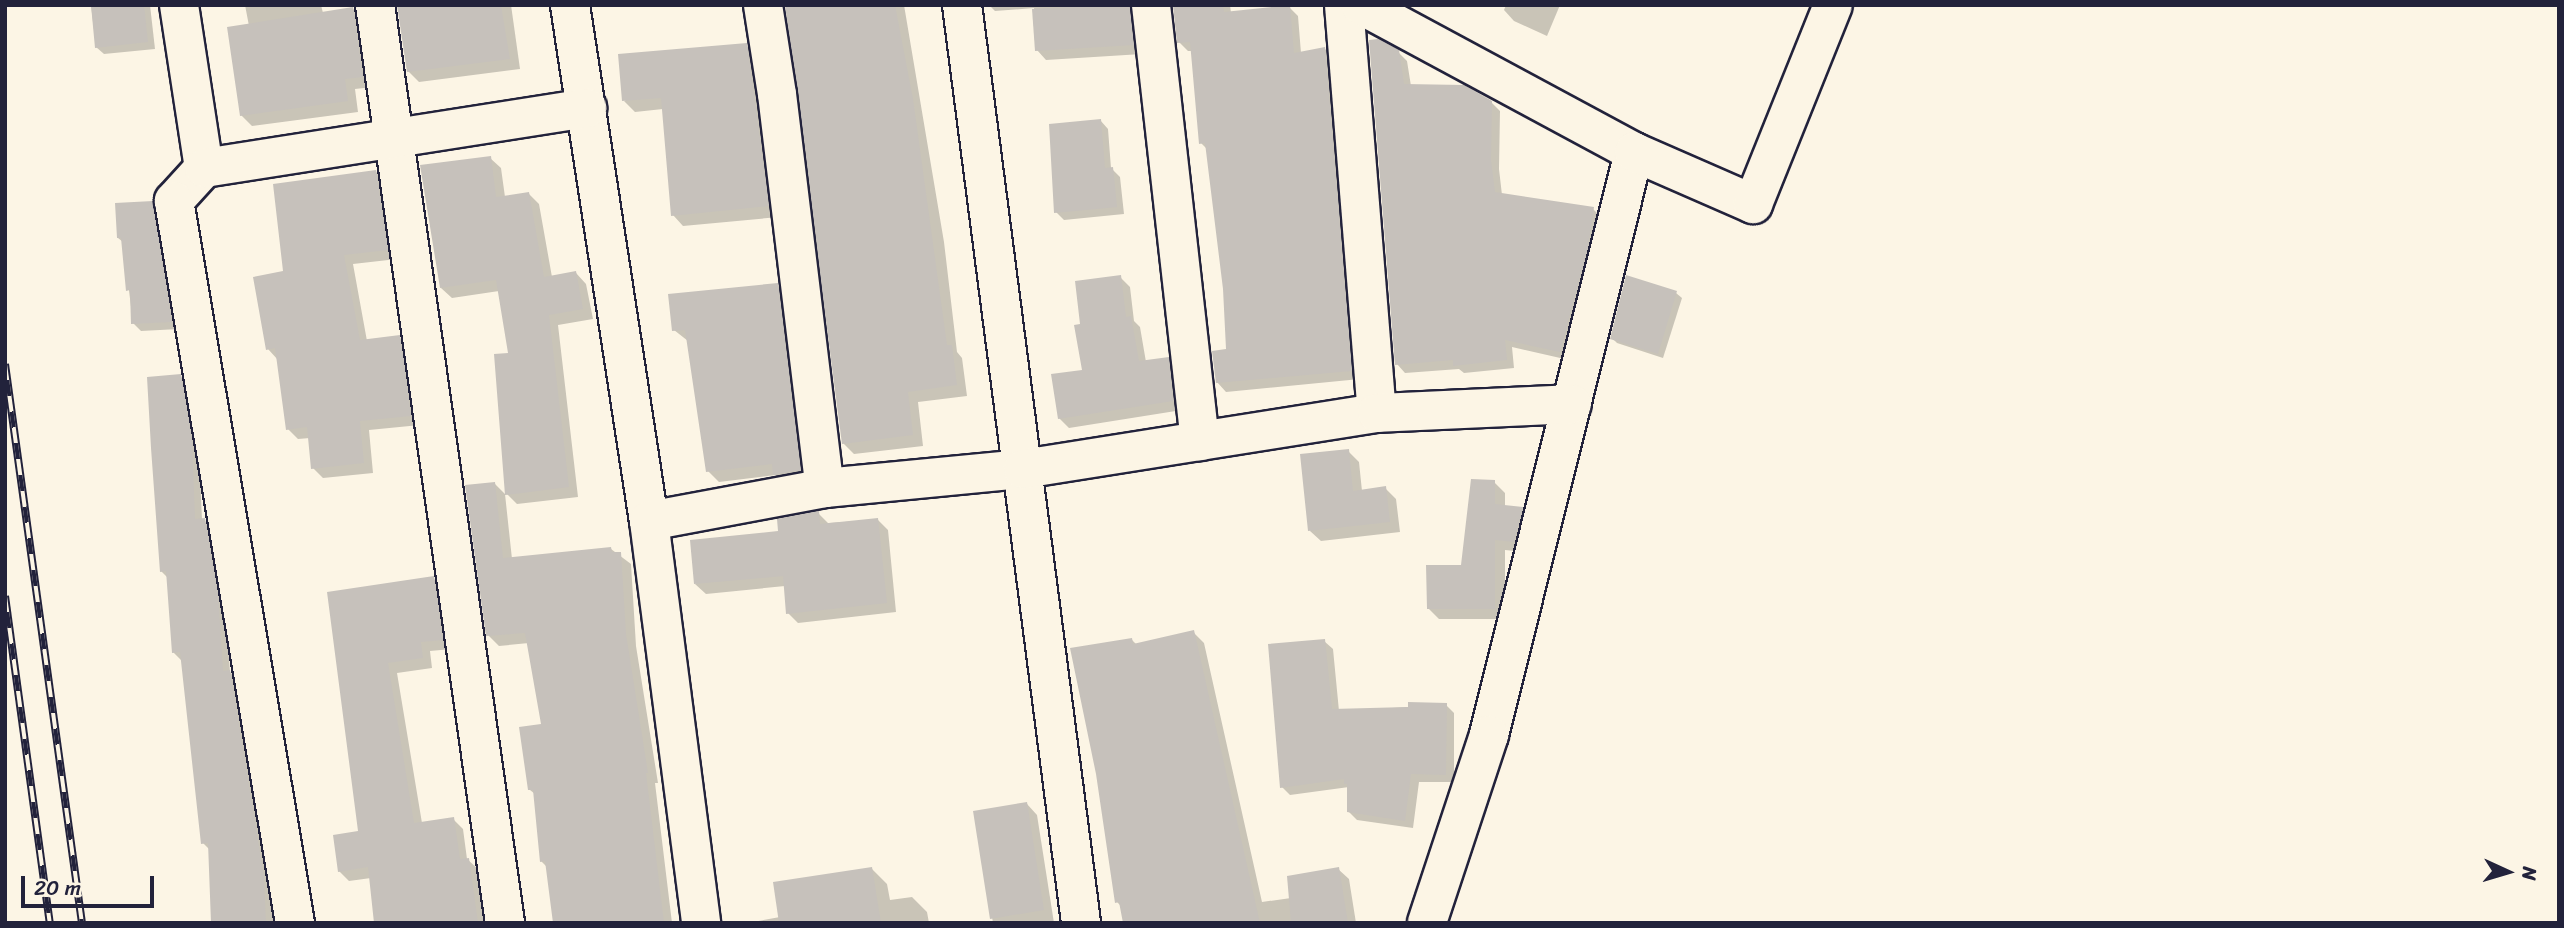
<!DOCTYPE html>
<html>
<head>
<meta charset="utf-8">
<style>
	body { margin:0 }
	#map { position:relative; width:2564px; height:928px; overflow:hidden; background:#fcf5e5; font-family:Sriracha,sans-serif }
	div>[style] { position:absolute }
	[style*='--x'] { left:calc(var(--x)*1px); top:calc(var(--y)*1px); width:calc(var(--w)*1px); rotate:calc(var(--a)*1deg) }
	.shadow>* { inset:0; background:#0003 }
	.building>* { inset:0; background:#c6c1bb }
	.roads { filter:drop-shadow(2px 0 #22223b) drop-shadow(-2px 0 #22223b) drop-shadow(0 2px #22223b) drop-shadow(0 -2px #22223b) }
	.minor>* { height:38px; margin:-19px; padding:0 19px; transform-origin:19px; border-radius:19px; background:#fcf5e5 }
	.rail>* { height:8px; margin-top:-4px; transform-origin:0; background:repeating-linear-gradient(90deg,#fcf5e5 0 16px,#22223b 0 32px); box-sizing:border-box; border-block:2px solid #22223b }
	span { translate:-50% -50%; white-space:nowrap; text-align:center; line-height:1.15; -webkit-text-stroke:6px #fcf5e5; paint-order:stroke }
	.frame { position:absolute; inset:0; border:7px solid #22223b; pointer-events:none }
	.north { position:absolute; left:2473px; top:837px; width:70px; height:70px; -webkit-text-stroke:5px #fcf5e5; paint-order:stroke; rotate:94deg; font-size:19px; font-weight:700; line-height:28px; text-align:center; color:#22223b }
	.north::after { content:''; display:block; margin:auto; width:24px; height:32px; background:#22223b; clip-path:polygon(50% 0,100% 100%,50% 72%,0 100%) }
	.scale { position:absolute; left:21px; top:876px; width:133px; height:32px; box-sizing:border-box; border:4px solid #22223b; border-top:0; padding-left:9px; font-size:21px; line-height:24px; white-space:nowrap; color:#22223b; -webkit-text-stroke:5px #fcf5e5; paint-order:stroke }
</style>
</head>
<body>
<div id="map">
	<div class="shadow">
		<div style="clip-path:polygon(91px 5px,150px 5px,155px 49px,104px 54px,96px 47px)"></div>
		<div style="clip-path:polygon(245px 5px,321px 5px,323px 13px,353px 9px,364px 19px,373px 87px,355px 89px,358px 112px,252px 126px,241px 115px,249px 26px)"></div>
		<div style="clip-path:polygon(399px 5px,511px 5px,520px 69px,419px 82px,408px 71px)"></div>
		<div style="clip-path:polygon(787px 5px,904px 5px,944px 242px,957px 352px,962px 358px,967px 396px,918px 402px,923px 446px,854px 454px,843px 443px)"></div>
		<div style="clip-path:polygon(989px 5px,1140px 5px,1142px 54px,1046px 60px,1037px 50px,1034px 8px,995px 11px)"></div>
		<div style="clip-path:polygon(1175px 5px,1230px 5px,1231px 13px,1289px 7px,1298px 16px,1301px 53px,1325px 49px,1334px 58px,1360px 379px,1226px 392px,1217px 382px,1228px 350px,1225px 289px,1208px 150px,1201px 143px,1193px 51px,1188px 51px,1179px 42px)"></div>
		<div style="clip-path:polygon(1506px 5px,1560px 5px,1547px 36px,1514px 21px,1504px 10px)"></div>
		<div style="clip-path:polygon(746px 45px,757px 56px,779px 217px,683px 226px,673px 215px,663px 109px,635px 112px,624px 101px)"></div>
		<div style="clip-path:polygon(1398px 52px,1407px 61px,1411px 86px,1491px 102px,1500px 111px,1499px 169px,1502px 195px,1593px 209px,1602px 218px,1569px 360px,1512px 347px,1514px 368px,1464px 373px,1459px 369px,1405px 373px,1397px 364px)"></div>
		<div style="clip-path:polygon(1100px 120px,1108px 129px,1111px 168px,1120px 177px,1124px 214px,1064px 220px,1056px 212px)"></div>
		<div style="clip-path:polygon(490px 158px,501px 168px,505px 197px,528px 193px,539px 204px,552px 277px,576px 273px,586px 284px,593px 319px,558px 325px,578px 497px,517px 504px,507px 494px,510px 354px,499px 291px,452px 298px,441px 288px)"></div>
		<div style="clip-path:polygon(376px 172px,386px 182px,397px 259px,353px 264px,367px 341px,399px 337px,409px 347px,420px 425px,369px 430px,373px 473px,323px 478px,313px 468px,310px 438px,298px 439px,288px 429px,278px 360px,268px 349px,285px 273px)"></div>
		<div style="clip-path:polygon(152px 202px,160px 210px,179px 329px,141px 331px,133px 323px,123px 242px,118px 238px)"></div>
		<div style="clip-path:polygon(1120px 277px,1130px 287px,1134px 321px,1140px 327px,1146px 362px,1168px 359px,1178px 369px,1182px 410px,1069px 428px,1059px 418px,1084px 371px,1082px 326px)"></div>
		<div style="clip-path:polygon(777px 285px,788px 296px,811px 481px,786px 486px,775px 475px,719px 482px,708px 471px,688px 341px,674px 330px)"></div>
		<div style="clip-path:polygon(1676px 293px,1682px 298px,1663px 358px,1617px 343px,1612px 338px)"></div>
		<div style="clip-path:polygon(180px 376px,188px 384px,199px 450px,202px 520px,212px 528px,225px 604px,230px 672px,238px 680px,272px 886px,274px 923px,219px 923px,210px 850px,203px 843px,182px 661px,173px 652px,168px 578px,161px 571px)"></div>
		<div style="clip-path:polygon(1348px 451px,1359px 462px,1362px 491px,1385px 488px,1396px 499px,1400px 532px,1321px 541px,1310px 531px)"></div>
		<div style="clip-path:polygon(1494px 482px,1505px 493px,1505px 507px,1522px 508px,1533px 519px,1525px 552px,1505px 550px,1505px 619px,1439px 619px,1428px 608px,1463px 567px)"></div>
		<div style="clip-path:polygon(495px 484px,505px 494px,512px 559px,611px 549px,631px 564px,636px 646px,658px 783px,655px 783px,672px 923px,555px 923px,548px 868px,541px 861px,535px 794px,530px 790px,543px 725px,529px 643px,499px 646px,488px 635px)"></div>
		<div style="clip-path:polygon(818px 513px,828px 523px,878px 520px,888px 530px,896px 612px,798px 623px,788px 613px,785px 586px,706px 594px,695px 584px)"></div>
		<div style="clip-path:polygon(433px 578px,443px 588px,452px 649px,430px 651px,432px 668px,397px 673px,422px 823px,453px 819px,463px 829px,467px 859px,478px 869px,486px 923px,376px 923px,371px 878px,349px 881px,339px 871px,360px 832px,329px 593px)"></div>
		<div style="clip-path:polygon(1193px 632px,1204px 643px,1262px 902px,1291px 898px,1338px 869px,1349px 879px,1356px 923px,1125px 923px,1122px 907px,1117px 902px,1132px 640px,1137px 645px)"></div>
		<div style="clip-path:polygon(1324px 641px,1333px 649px,1339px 711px,1446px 705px,1454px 713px,1454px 782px,1419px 782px,1413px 828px,1357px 820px,1349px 812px,1349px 787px,1290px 795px,1282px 787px)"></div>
		<div style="clip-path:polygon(1027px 804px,1037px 815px,1054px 923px,993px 923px,975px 812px)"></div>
		<div style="clip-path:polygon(872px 869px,887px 884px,890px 900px,912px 897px,927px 912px,929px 923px,747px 923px,780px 917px)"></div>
	</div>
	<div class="building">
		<div style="clip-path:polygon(91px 5px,144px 5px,148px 42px,95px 48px)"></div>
		<div style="clip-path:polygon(397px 5px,501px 5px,510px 59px,407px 72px)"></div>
		<div style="clip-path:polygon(785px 5px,895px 5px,913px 99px,947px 345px,952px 345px,957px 385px,908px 392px,913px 435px,842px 444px)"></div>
		<div style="clip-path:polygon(1101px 5px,1130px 5px,1134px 45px,1035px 51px,1032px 9px)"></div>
		<div style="clip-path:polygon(1173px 5px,1223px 5px,1224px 12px,1290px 5px,1294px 53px,1325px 47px,1352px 371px,1216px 383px,1212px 351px,1226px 349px,1223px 289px,1205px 143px,1199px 144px,1190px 42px,1177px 43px)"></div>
		<div style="clip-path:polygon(353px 7px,363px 77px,345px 79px,348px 101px,240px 116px,227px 27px)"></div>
		<div style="clip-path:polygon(1378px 39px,1399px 50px,1404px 84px,1464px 85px,1492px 101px,1491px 160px,1495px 192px,1594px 207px,1588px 247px,1560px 352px,1505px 340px,1507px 360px,1453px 366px,1453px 360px,1395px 365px,1369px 40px)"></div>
		<div style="clip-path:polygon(747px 43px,769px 206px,671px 216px,661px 98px,622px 101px,618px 54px)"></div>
		<div style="clip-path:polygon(1101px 119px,1105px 168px,1113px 167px,1117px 207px,1054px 213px,1049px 124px)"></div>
		<div style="clip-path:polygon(491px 156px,496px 197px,529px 192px,544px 277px,576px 271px,583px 309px,549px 315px,569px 487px,505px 495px,494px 354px,508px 353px,496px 280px,440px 288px,420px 165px)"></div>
		<div style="clip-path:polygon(376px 170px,388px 250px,344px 255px,360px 340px,400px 335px,411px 416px,360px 421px,364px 463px,311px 469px,307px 427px,286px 430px,275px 348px,266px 350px,253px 277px,283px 271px,273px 184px)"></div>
		<div style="clip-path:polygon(153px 201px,172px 322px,131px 324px,130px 290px,126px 291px,121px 238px,117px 238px,115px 203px)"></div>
		<div style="clip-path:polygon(1121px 275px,1126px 317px,1131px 316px,1139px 361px,1169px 357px,1173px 401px,1058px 419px,1051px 374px,1082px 370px,1074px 325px,1080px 324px,1075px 281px)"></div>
		<div style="clip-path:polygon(1626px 275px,1677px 291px,1658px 354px,1610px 339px)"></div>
		<div style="clip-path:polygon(778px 283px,801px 470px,773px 475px,772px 464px,706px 472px,685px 330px,672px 331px,668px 294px)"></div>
		<div style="clip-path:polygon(181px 374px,192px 440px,195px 519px,205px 518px,218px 594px,223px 671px,230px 670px,264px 877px,266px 923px,211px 923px,208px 843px,201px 844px,180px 652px,172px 653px,166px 571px,160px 572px,151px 448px,147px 377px)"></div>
		<div style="clip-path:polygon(1349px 449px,1353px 491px,1386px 486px,1390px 522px,1308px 531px,1300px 454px)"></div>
		<div style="clip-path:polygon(1471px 479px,1495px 480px,1495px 504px,1523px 507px,1514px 542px,1495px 540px,1495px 609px,1427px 609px,1426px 565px,1461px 565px)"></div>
		<div style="clip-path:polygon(495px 482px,503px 558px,611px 547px,612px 552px,621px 552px,626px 634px,648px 773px,646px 773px,664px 923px,553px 923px,545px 861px,540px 862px,533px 790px,528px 790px,519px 727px,541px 724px,525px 633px,486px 636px,465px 485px)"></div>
		<div style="clip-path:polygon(819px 511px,820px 524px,878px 518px,887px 603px,786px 614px,783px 576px,694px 584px,690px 540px,778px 531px,777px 519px)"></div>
		<div style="clip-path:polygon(434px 576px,443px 640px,421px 642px,423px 658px,388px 663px,414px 823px,454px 817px,460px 859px,469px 858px,478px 923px,374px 923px,368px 867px,338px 872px,333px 835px,358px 831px,327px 592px)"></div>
		<div style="clip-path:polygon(1194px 630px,1260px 923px,1123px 923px,1119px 902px,1115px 903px,1096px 774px,1070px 648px,1132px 638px,1133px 644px)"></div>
		<div style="clip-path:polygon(1325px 639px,1332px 709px,1408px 707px,1408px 702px,1447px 703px,1446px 775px,1411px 774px,1405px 821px,1347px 812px,1347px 784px,1344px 784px,1344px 779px,1280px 788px,1268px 644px)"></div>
		<div style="clip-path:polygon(1027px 802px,1044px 910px,990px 919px,973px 811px)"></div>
		<div style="clip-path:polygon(872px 867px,881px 923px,779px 923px,773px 882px)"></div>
		<div style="clip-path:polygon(1339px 867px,1348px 923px,1291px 923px,1287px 876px)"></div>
	</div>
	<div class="roads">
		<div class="minor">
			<div style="--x:179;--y:5;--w:165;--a:81.3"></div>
			<div style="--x:204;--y:168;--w:45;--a:132.3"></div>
			<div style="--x:174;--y:201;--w:732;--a:80.49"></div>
			<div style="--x:375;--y:5;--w:927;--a:81.94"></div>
			<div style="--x:570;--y:5;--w:522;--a:81.3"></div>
			<div style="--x:649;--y:521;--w:405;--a:82.6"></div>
			<div style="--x:763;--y:5;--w:90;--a:81.1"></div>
			<div style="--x:777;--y:94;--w:397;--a:83.1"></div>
			<div style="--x:962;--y:5;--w:926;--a:82.61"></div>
			<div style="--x:1151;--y:5;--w:439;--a:83.6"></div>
			<div style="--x:1344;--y:5;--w:409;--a:85.4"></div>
			<div style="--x:1361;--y:5;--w:310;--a:28.3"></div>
			<div style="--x:1634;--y:152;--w:601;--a:103.97"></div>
			<div style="--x:1489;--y:735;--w:198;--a:108.3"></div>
			<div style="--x:1634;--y:152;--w:130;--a:23.6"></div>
			<div style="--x:1753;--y:204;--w:214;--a:-68.1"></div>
			<div style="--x:204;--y:168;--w:388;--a:-8.9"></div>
			<div style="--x:649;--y:521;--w:179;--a:-10.6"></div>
			<div style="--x:825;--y:488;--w:199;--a:-5.5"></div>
			<div style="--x:1023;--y:469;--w:358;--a:-9"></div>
			<div style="--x:1377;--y:413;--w:195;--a:-2.6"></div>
		</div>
	</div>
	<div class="rail">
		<div style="--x:5;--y:364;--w:564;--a:82.16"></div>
		<div style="--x:5;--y:596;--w:330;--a:82.2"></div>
	</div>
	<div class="frame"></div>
	<div class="north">N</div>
	<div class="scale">20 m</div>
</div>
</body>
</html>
